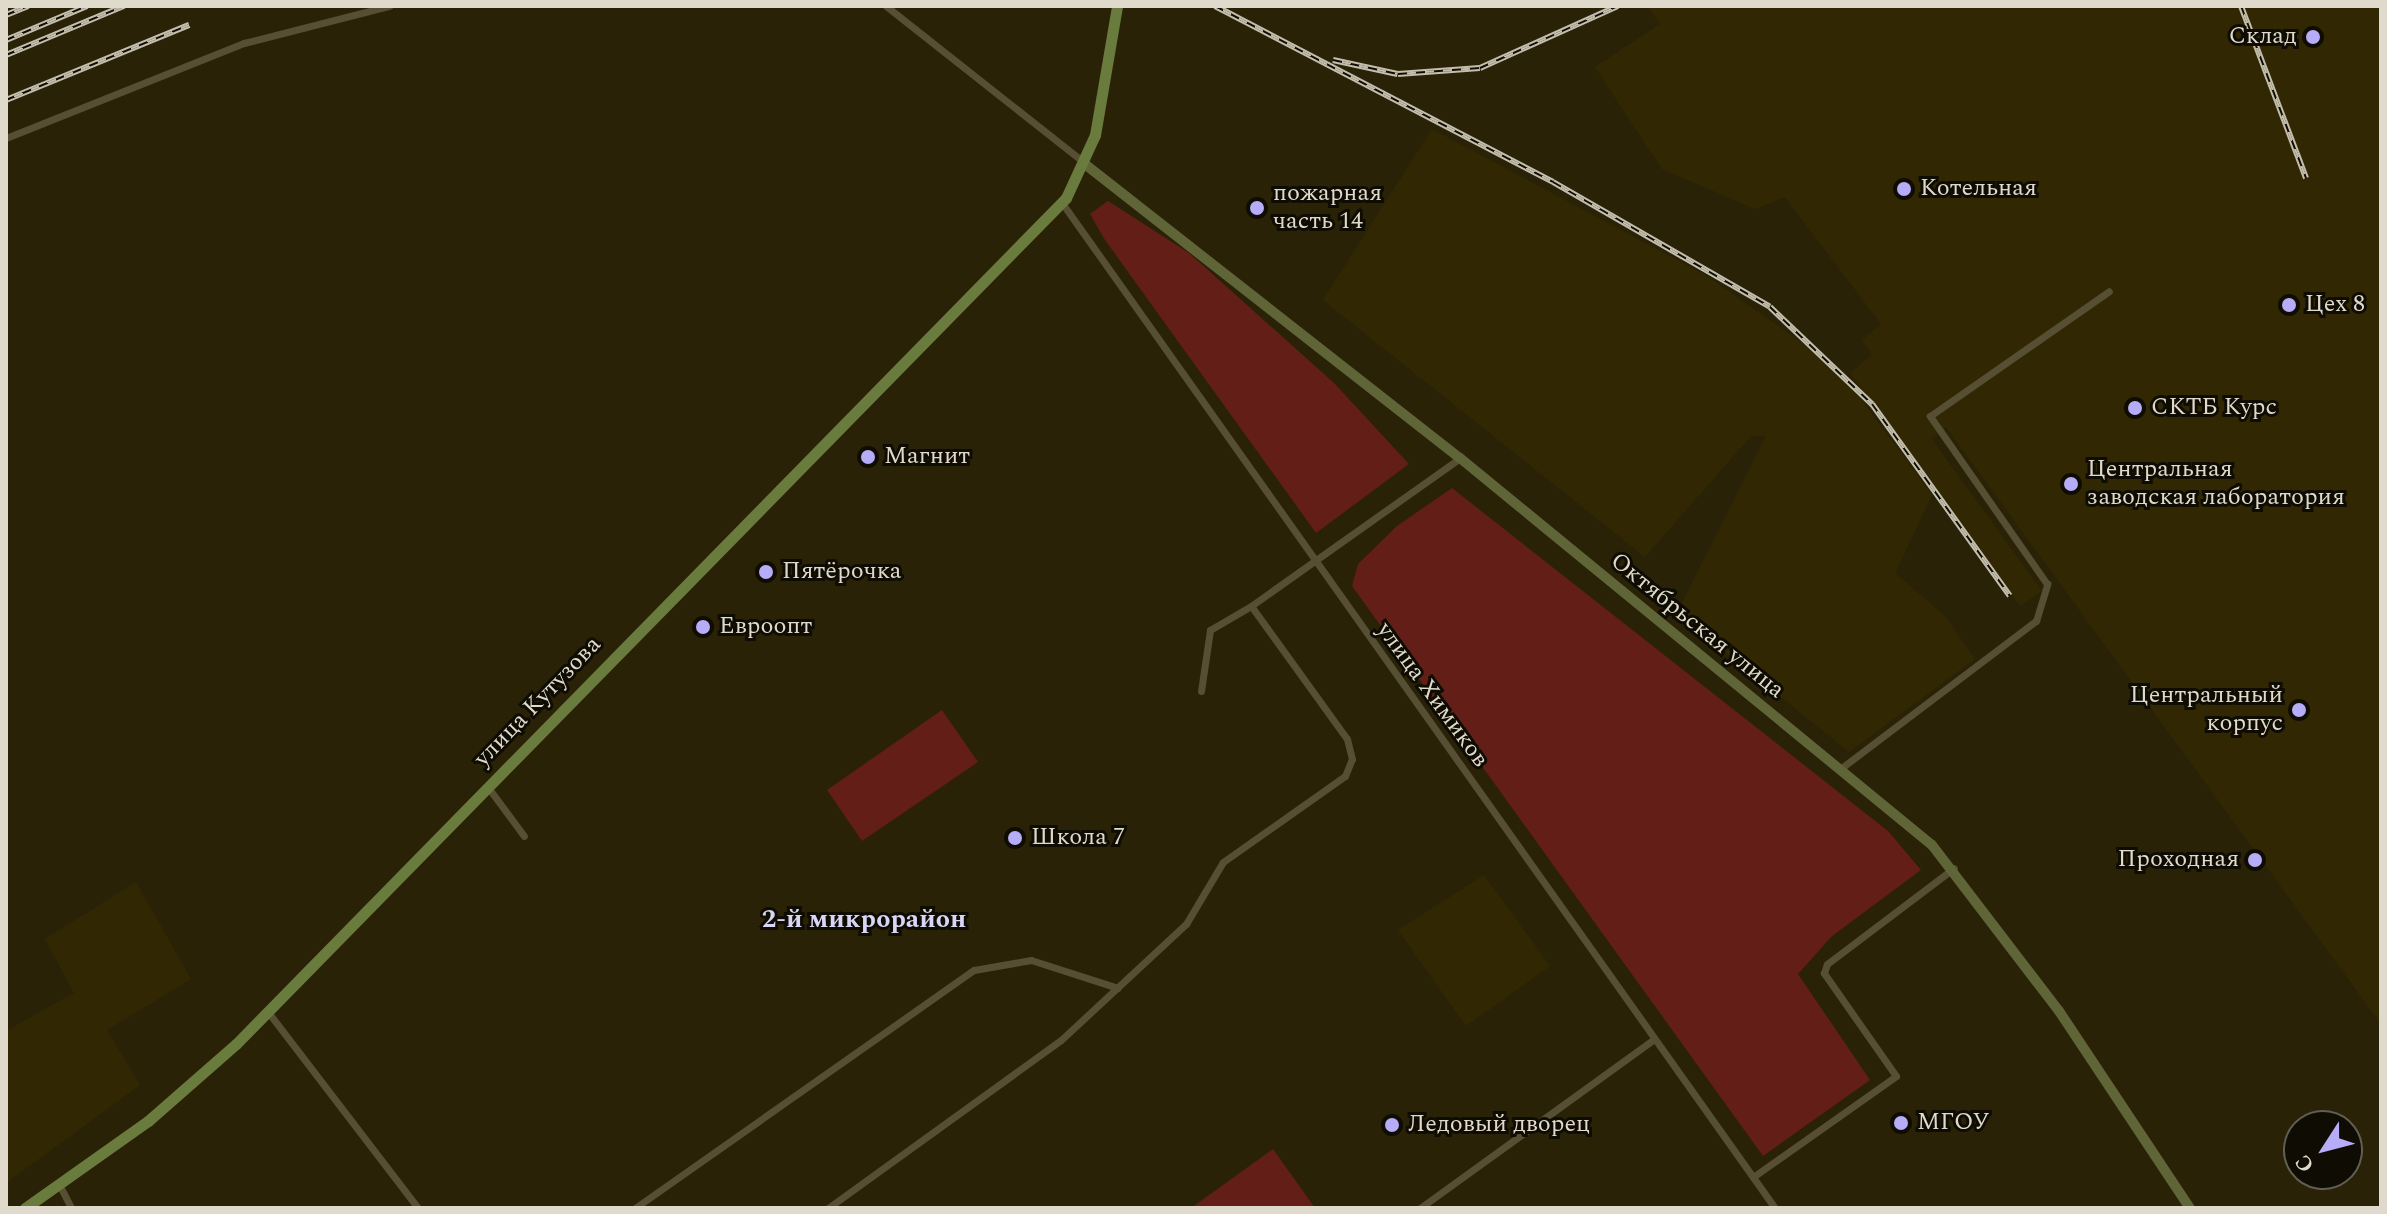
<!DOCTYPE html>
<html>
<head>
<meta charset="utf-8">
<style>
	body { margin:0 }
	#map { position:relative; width:2387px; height:1214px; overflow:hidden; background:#2a2207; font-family:Spectral,serif }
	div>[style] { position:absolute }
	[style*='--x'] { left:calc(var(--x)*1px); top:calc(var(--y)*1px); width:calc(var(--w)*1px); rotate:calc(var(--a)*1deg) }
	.built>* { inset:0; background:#312803 }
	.green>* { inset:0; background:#631e17 }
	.street>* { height:7px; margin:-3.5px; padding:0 3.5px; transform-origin:3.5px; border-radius:3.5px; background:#564f33 }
	.secondary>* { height:10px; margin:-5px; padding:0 5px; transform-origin:5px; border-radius:5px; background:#606538 }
	.primary>* { height:11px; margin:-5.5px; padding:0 5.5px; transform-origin:5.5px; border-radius:5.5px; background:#6a7b3e }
	.rail>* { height:6px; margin-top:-3px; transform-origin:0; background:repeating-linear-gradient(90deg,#0f0c03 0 9px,#c3bead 0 18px); box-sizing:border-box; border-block:2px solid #c3bead }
	.dots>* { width:22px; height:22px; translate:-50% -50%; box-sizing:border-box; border:4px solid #0f0c03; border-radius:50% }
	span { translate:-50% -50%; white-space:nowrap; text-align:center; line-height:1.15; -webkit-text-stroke:6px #0f0c03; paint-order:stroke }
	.poi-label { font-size:24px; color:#dfdacb }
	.right { translate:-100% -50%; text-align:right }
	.left { translate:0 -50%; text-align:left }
	.street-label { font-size:24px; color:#dfdacb }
	.neighbourhood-label { font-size:26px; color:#d9d6f4; font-weight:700 }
	.frame { position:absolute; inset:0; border:8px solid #dfdacb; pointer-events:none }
	.north { position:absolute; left:2283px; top:1110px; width:80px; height:80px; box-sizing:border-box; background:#0f0c03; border:2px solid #625e53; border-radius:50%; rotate:234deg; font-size:22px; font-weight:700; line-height:32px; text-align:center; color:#dfdacb }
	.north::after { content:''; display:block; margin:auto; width:28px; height:36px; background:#b6acf8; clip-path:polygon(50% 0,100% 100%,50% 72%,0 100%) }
</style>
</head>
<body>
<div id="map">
	<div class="built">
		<div style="clip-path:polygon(1647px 6px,2381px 6px,2381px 1024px,1946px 427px,1931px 438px,2042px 591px,2020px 606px,1850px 373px,1872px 355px,1862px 340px,1881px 324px,1785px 197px,1755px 209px,1662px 169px,1595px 67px,1660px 24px)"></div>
		<div style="clip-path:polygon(1432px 129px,1705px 275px,1837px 367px,1932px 495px,1895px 573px,1945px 616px,1975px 659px,1849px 752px,1677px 613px,1766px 436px,1751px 436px,1645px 557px,1323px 300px)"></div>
		<div style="clip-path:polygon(1484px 875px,1550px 966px,1466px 1026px,1398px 930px)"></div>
		<div style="clip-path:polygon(136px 882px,191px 979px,107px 1030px,140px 1085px,6px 1183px,6px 1031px,74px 993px,45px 939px)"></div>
	</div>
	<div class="green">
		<div style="clip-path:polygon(1108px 201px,1189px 253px,1334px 383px,1409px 464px,1316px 533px,1105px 240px,1090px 214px)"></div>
		<div style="clip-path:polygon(1452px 488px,1888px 831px,1921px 870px,1832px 936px,1798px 974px,1870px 1080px,1763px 1156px,1352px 586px,1358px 564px,1397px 526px)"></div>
		<div style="clip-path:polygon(942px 710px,978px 762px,862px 841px,827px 790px)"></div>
		<div style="clip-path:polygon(1273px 1149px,1315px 1208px,1191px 1208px)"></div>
	</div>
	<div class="street">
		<div style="--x:886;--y:6;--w:253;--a:38.3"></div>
		<div style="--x:6;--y:138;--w:256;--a:-21.8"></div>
		<div style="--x:244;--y:43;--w:150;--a:-14.3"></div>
		<div style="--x:1062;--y:203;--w:1232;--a:54.65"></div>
		<div style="--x:1201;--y:691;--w:62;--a:-81.6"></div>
		<div style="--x:1210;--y:630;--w:48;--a:-30.3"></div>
		<div style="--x:1840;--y:769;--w:246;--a:-37.1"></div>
		<div style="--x:2036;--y:621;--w:39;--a:-73"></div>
		<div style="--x:2047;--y:584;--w:205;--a:-124.9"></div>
		<div style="--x:1930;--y:416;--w:218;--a:-34.9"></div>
		<div style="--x:487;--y:786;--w:62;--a:53.5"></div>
		<div style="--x:268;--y:1012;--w:247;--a:52.6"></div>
		<div style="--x:1753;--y:1177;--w:175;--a:-35.2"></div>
		<div style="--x:1896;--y:1076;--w:126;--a:-125"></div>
		<div style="--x:1824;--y:973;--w:9;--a:-72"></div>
		<div style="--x:1827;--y:964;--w:159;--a:-37.1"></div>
		<div style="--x:59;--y:1184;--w:27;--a:63"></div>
		<div style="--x:635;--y:1208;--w:414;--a:-35.1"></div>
		<div style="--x:974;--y:970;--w:58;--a:-10"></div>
		<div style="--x:1031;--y:960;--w:91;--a:17.8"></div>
		<div style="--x:828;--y:1208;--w:287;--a:-35.8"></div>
		<div style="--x:1061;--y:1040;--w:171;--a:-42.9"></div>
		<div style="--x:1186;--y:924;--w:72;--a:-59.2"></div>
		<div style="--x:1223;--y:862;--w:149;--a:-35.2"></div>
		<div style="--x:1345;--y:776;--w:18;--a:-68"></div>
		<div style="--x:1352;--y:759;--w:21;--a:-104"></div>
		<div style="--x:1347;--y:739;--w:164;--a:-125.8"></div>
		<div style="--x:1251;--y:606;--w:256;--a:-35.3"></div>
		<div style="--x:1420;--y:1208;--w:289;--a:-35.8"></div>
	</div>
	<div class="secondary">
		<div style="--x:1086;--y:165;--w:475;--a:38.1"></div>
		<div style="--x:1460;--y:458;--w:610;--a:39.35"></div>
		<div style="--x:1932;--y:845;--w:209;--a:52.6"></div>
		<div style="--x:2059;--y:1011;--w:237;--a:56.4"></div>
	</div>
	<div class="primary">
		<div style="--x:25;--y:1208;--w:151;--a:-35.3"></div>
		<div style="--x:148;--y:1121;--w:117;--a:-41.2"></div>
		<div style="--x:236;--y:1044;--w:1185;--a:-45.55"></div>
		<div style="--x:1066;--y:198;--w:69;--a:-65.3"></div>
		<div style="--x:1095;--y:135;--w:131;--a:-80.3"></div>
	</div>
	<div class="rail">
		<div style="--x:1215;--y:6;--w:381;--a:27.5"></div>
		<div style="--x:1553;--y:182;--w:250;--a:29.9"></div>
		<div style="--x:1770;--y:307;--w:141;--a:43.6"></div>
		<div style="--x:1872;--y:404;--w:236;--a:54.3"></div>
		<div style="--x:2241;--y:6;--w:184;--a:69.3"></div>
		<div style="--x:6;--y:15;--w:24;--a:-22"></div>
		<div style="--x:6;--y:40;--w:88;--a:-22.8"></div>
		<div style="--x:6;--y:55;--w:128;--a:-22.6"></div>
		<div style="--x:1333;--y:60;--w:66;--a:12.2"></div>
		<div style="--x:1398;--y:74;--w:82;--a:-4.2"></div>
		<div style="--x:1480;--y:68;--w:151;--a:-24.2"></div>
		<div style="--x:6;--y:100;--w:198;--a:-22.3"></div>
	</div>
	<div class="dots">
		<div style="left:2313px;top:37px;background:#b6acf8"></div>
		<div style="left:1904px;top:189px;background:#b6acf8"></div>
		<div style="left:1257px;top:208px;background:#b6acf8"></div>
		<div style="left:2289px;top:305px;background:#b6acf8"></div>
		<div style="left:2135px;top:408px;background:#b6acf8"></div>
		<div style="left:868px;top:457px;background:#b6acf8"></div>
		<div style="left:2071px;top:484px;background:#b6acf8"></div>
		<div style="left:766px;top:572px;background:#b6acf8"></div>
		<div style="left:703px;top:627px;background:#b6acf8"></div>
		<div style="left:2299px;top:710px;background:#b6acf8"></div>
		<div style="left:1015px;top:838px;background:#b6acf8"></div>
		<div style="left:2255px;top:860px;background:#b6acf8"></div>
		<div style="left:1901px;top:1123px;background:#b6acf8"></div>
		<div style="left:1392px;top:1125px;background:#b6acf8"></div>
	</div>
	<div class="poi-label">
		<span class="right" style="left:2297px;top:37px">Склад</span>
		<span class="left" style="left:1920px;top:189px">Котельная</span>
		<span class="left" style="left:1273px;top:208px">пожарная<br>часть 14</span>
		<span class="left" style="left:2305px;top:305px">Цех 8</span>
		<span class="left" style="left:2151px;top:408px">СКТБ Курс</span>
		<span class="left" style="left:884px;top:457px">Магнит</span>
		<span class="left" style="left:2087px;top:484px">Центральная<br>заводская лаборатория</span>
		<span class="left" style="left:782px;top:572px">Пятёрочка</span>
		<span class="left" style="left:719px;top:627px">Евроопт</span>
		<span class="right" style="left:2283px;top:710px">Центральный<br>корпус</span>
		<span class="left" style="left:1031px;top:838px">Школа 7</span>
		<span class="right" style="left:2239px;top:860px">Проходная</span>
		<span class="left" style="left:1917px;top:1123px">МГОУ</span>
		<span class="left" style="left:1408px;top:1125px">Ледовый дворец</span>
	</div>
	<div class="street-label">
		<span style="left:1697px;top:626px;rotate:39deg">Октябрьская улица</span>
		<span style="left:1432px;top:695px;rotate:54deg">улица Химиков</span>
		<span style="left:538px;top:702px;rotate:-46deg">улица Кутузова</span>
	</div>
	<div class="neighbourhood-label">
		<span style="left:864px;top:920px">2-й микрорайон</span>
	</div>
	<div class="frame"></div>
	<div class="north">С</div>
</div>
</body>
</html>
